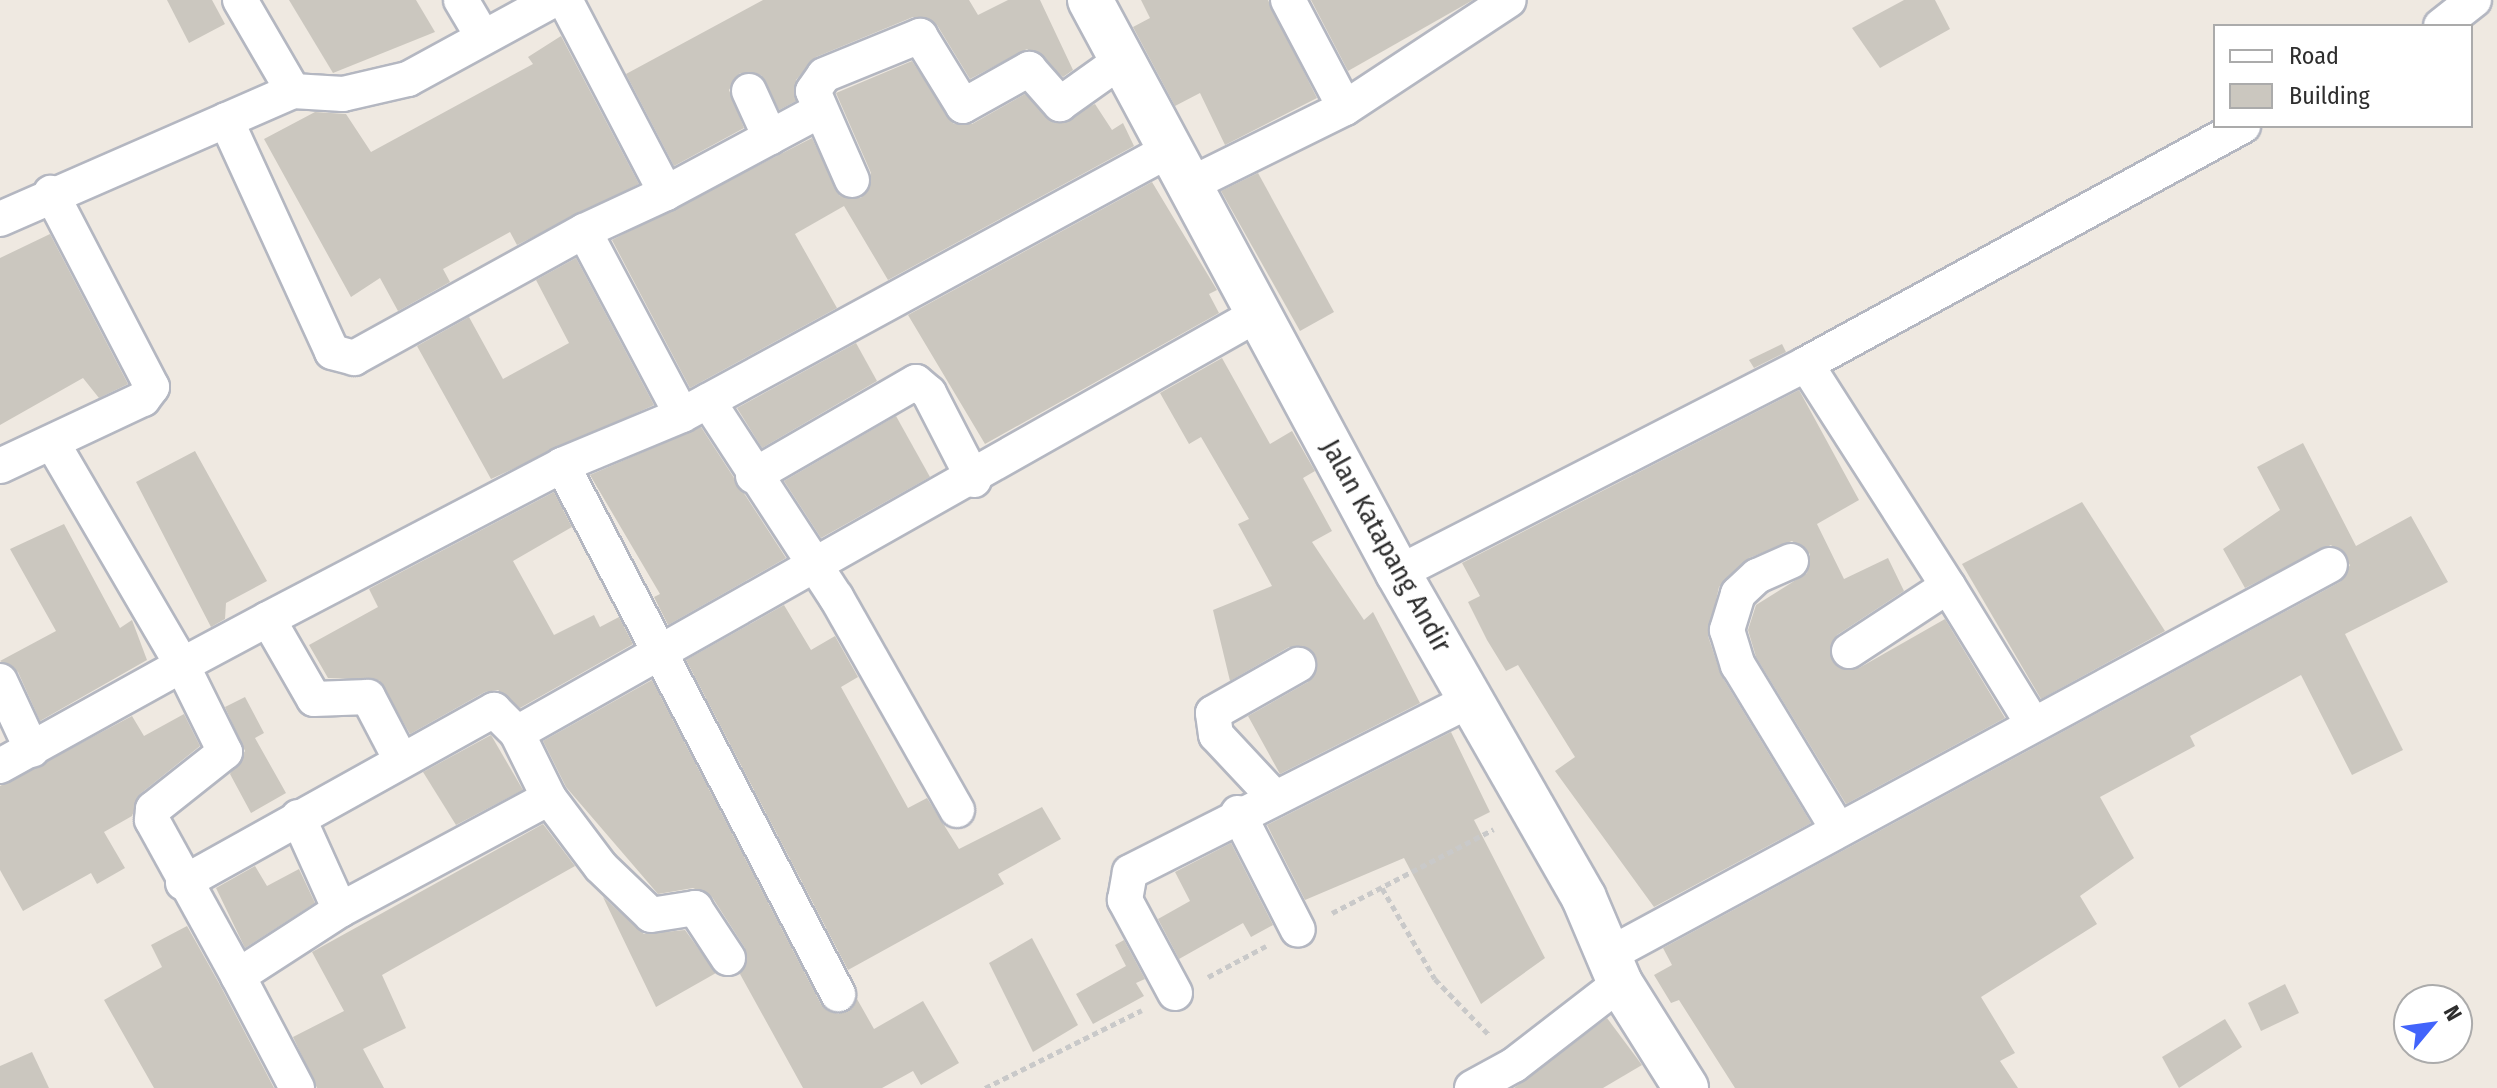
<!DOCTYPE html>
<html>
<head>
<meta charset="utf-8">
<style>
	body { margin:0 }
	#map { position:relative; width:2497px; height:1088px; overflow:hidden; background:#efe9e1; font-family:"Fira Sans Condensed",sans-serif }
	div>[style] { position:absolute }
	[style*='--x'] { left:calc(var(--x)*1px); top:calc(var(--y)*1px); width:calc(var(--w)*1px); rotate:calc(var(--a)*1deg) }
	.building>* { inset:0; background:#cbc7bf }
	.path>* { height:5px; margin-top:-2.5px; transform-origin:0; background:repeating-linear-gradient(90deg,#c9c9c9 0 6px,transparent 0 10px) }
	.roads { filter:drop-shadow(2px 0 #b4b7c1) drop-shadow(-2px 0 #b4b7c1) drop-shadow(0 2px #b4b7c1) drop-shadow(0 -2px #b4b7c1) }
	.street>* { height:34px; margin:-17px; padding:0 17px; transform-origin:17px; border-radius:17px; background:#fff }
	.secondary>* { height:44px; margin:-22px; padding:0 22px; transform-origin:22px; border-radius:22px; background:#fff }
	span { translate:-50% -50%; white-space:nowrap; text-align:center; line-height:1.15; -webkit-text-stroke:7px #fff; paint-order:stroke }
	.street-label { font-size:28px; color:#2e2e2e }
	.legend { position:absolute; left:2213px; top:24px; width:260px; height:104px; box-sizing:border-box; background:#fff; border:2px solid #ababab; margin:0; padding:10px 14px; list-style:none; font-size:24px; color:#2e2e2e }
	.legend li { display:flex; align-items:center; gap:16px; height:40px }
	.legend b { width:40px; border:2px solid #ababab }
	.north { position:absolute; left:2393px; top:984px; width:80px; height:80px; box-sizing:border-box; background:#fff; border:2px solid #ababab; border-radius:50%; rotate:61deg; font-size:22px; font-weight:700; line-height:32px; text-align:center; color:#2e2e2e }
	.north::after { content:''; display:block; margin:auto; width:28px; height:36px; background:#4264fb; clip-path:polygon(50% 0,100% 100%,50% 72%,0 100%) }
</style>
</head>
<body>
<div id="map">
	<div class="building">
		<div style="clip-path:polygon(167px 0,212px 0,225px 24px,189px 43px)"></div>
		<div style="clip-path:polygon(289px 0,416px 0,435px 32px,333px 73px)"></div>
		<div style="clip-path:polygon(763px 0,969px 0,978px 15px,1008px 0,1040px 0,1073px 70px,1063px 77px,1027px 49px,970px 79px,937px 25px,913px 17px,816px 57px,796px 80px,796px 101px,779px 110px,761px 75px,740px 73px,729px 90px,744px 128px,674px 166px,626px 74px)"></div>
		<div style="clip-path:polygon(1141px 0,1268px 0,1317px 98px,1225px 145px,1200px 93px,1175px 106px,1133px 27px,1150px 18px)"></div>
		<div style="clip-path:polygon(1311px 0,1473px 0,1348px 71px)"></div>
		<div style="clip-path:polygon(1904px 0,1935px 0,1950px 29px,1880px 68px,1852px 28px)"></div>
		<div style="clip-path:polygon(561px 36px,639px 184px,517px 245px,510px 232px,443px 269px,450px 282px,398px 311px,380px 278px,351px 297px,264px 139px,315px 112px,346px 114px,371px 152px,533px 64px,528px 57px)"></div>
		<div style="clip-path:polygon(912px 61px,954px 124px,972px 124px,1025px 94px,1054px 123px,1095px 104px,1112px 130px,1123px 123px,1134px 146px,888px 280px,844px 206px,795px 234px,837px 308px,690px 388px,612px 240px,812px 138px,840px 196px,861px 198px,871px 173px,836px 93px)"></div>
		<div style="clip-path:polygon(1258px 173px,1334px 312px,1300px 331px,1221px 191px)"></div>
		<div style="clip-path:polygon(1152px 182px,1217px 290px,1209px 294px,1219px 313px,985px 444px,908px 315px)"></div>
		<div style="clip-path:polygon(50px 234px,128px 384px,99px 398px,83px 378px,0 425px,0 258px)"></div>
		<div style="clip-path:polygon(576px 258px,654px 405px,491px 479px,417px 346px,469px 317px,503px 379px,569px 343px,536px 280px)"></div>
		<div style="clip-path:polygon(856px 343px,877px 381px,762px 448px,737px 408px)"></div>
		<div style="clip-path:polygon(1782px 344px,1786px 352px,1754px 368px,1749px 360px)"></div>
		<div style="clip-path:polygon(1222px 358px,1270px 444px,1292px 431px,1308px 459px,1315px 471px,1303px 478px,1332px 531px,1312px 542px,1364px 620px,1373px 612px,1420px 703px,1280px 774px,1248px 716px,1308px 682px,1316px 656px,1289px 647px,1230px 681px,1213px 610px,1272px 586px,1238px 524px,1249px 519px,1201px 437px,1189px 444px,1160px 393px)"></div>
		<div style="clip-path:polygon(1799px 390px,1859px 500px,1817px 524px,1844px 579px,1888px 558px,1904px 591px,1837px 635px,1832px 661px,1859px 668px,1945px 619px,2005px 718px,1846px 804px,1756px 657px,1748px 630px,1756px 605px,1807px 573px,1810px 554px,1792px 541px,1749px 558px,1719px 587px,1708px 636px,1721px 675px,1811px 823px,1654px 907px,1555px 771px,1575px 757px,1518px 665px,1506px 671px,1487px 640px,1468px 602px,1480px 596px,1462px 563px)"></div>
		<div style="clip-path:polygon(896px 416px,930px 477px,821px 538px,784px 481px)"></div>
		<div style="clip-path:polygon(701px 427px,786px 558px,668px 625px,654px 597px,660px 594px,590px 475px)"></div>
		<div style="clip-path:polygon(2303px 443px,2356px 546px,2411px 516px,2448px 582px,2345px 634px,2403px 750px,2352px 775px,2301px 675px,2190px 736px,2195px 746px,2100px 797px,2134px 858px,2080px 896px,2097px 924px,1981px 997px,2015px 1053px,2000px 1061px,2018px 1088px,1735px 1088px,1679px 1000px,1671px 1003px,1654px 975px,1672px 965px,1663px 948px,2340px 582px,2350px 565px,2331px 545px,2245px 588px,2223px 549px,2280px 510px,2257px 467px)"></div>
		<div style="clip-path:polygon(195px 451px,267px 581px,226px 603px,225px 619px,211px 627px,136px 482px)"></div>
		<div style="clip-path:polygon(554px 492px,572px 527px,513px 561px,554px 635px,594px 615px,600px 627px,619px 617px,633px 644px,520px 708px,498px 690px,485px 692px,410px 734px,379px 680px,328px 678px,309px 645px,378px 607px,369px 589px)"></div>
		<div style="clip-path:polygon(2082px 502px,2165px 631px,2041px 699px,1962px 564px)"></div>
		<div style="clip-path:polygon(64px 524px,120px 628px,132px 620px,147px 660px,40px 721px,18px 672px,0 661px,56px 631px,10px 549px)"></div>
		<div style="clip-path:polygon(784px 605px,811px 650px,835px 636px,858px 677px,841px 687px,908px 808px,927px 798px,959px 849px,1042px 807px,1061px 839px,998px 874px,1004px 884px,848px 970px,686px 660px)"></div>
		<div style="clip-path:polygon(652px 680px,821px 1004px,838px 1014px,857px 999px,874px 1029px,923px 1001px,959px 1063px,921px 1085px,913px 1071px,882px 1088px,803px 1088px,740px 974px,745px 948px,712px 897px,693px 888px,658px 894px,566px 787px,543px 741px)"></div>
		<div style="clip-path:polygon(245px 697px,264px 733px,255px 738px,286px 793px,251px 813px,230px 774px,245px 751px,225px 707px)"></div>
		<div style="clip-path:polygon(184px 714px,200px 746px,140px 794px,132px 816px,104px 832px,125px 868px,97px 884px,91px 873px,23px 911px,0 870px,0 786px,132px 716px,144px 736px)"></div>
		<div style="clip-path:polygon(1451px 732px,1490px 812px,1474px 820px,1545px 958px,1481px 1004px,1404px 858px,1305px 900px,1267px 825px)"></div>
		<div style="clip-path:polygon(491px 735px,523px 790px,456px 825px,423px 772px)"></div>
		<div style="clip-path:polygon(543px 824px,575px 866px,382px 975px,406px 1028px,363px 1049px,384px 1088px,317px 1088px,293px 1037px,344px 1011px,312px 952px)"></div>
		<div style="clip-path:polygon(1231px 843px,1273px 925px,1251px 937px,1243px 923px,1179px 959px,1158px 919px,1190px 901px,1175px 872px)"></div>
		<div style="clip-path:polygon(255px 866px,267px 886px,299px 869px,315px 903px,245px 948px,216px 888px)"></div>
		<div style="clip-path:polygon(603px 897px,644px 934px,685px 930px,716px 973px,656px 1007px)"></div>
		<div style="clip-path:polygon(187px 926px,220px 985px,274px 1088px,154px 1088px,104px 1000px,162px 967px,151px 945px)"></div>
		<div style="clip-path:polygon(1032px 938px,1078px 1025px,1033px 1052px,989px 963px)"></div>
		<div style="clip-path:polygon(1124px 940px,1145px 979px,1136px 983px,1144px 996px,1093px 1024px,1076px 994px,1126px 966px,1115px 945px)"></div>
		<div style="clip-path:polygon(2285px 984px,2299px 1013px,2261px 1031px,2248px 1003px)"></div>
		<div style="clip-path:polygon(1607px 1018px,1642px 1065px,1603px 1088px,1514px 1088px)"></div>
		<div style="clip-path:polygon(2225px 1019px,2242px 1047px,2179px 1088px,2162px 1057px)"></div>
		<div style="clip-path:polygon(32px 1052px,49px 1088px,0 1088px,0 1066px)"></div>
	</div>
	<div class="path">
		<div style="--x:1382;--y:888;--w:105;--a:59.8"></div>
		<div style="--x:1435;--y:979;--w:78;--a:46"></div>
		<div style="--x:1332;--y:913;--w:182;--a:-27.4"></div>
		<div style="--x:1208;--y:977;--w:66;--a:-28.1"></div>
		<div style="--x:985;--y:1088;--w:175;--a:-26.4"></div>
	</div>
	<div class="roads">
		<div class="street">
			<div style="--x:240;--y:0;--w:105;--a:59.8"></div>
			<div style="--x:461;--y:0;--w:43;--a:59.3"></div>
			<div style="--x:565;--y:0;--w:218;--a:62.4"></div>
			<div style="--x:666;--y:193;--w:90;--a:155.1"></div>
			<div style="--x:584;--y:231;--w:208;--a:62"></div>
			<div style="--x:1288;--y:0;--w:122;--a:62.2"></div>
			<div style="--x:2441;--y:26;--w:42;--a:-38.2"></div>
			<div style="--x:749;--y:91;--w:51;--a:65.5"></div>
			<div style="--x:226;--y:120;--w:255;--a:65.4"></div>
			<div style="--x:332;--y:352;--w:23;--a:15"></div>
			<div style="--x:354;--y:358;--w:263;--a:-28.9"></div>
			<div style="--x:852;--y:180;--w:97;--a:-113.7"></div>
			<div style="--x:813;--y:91;--w:19;--a:-55"></div>
			<div style="--x:824;--y:75;--w:104;--a:-22.1"></div>
			<div style="--x:920;--y:36;--w:82;--a:58.4"></div>
			<div style="--x:963;--y:106;--w:76;--a:-29.3"></div>
			<div style="--x:1029;--y:69;--w:47;--a:48.5"></div>
			<div style="--x:1060;--y:104;--w:77;--a:-35.5"></div>
			<div style="--x:1189;--y:185;--w:174;--a:-26.3"></div>
			<div style="--x:1345;--y:108;--w:196;--a:-33.4"></div>
			<div style="--x:666;--y:193;--w:174;--a:-28.2"></div>
			<div style="--x:0;--y:219;--w:320;--a:-23.6"></div>
			<div style="--x:293;--y:91;--w:50;--a:3.4"></div>
			<div style="--x:343;--y:94;--w:67;--a:-13"></div>
			<div style="--x:408;--y:79;--w:165;--a:-28.6"></div>
			<div style="--x:1806;--y:364;--w:264;--a:57.4"></div>
			<div style="--x:708;--y:401;--w:234;--a:56.9"></div>
			<div style="--x:836;--y:597;--w:245;--a:60.4"></div>
			<div style="--x:53;--y:444;--w:256;--a:59.7"></div>
			<div style="--x:182;--y:665;--w:98;--a:-28.1"></div>
			<div style="--x:268;--y:619;--w:92;--a:60.1"></div>
			<div style="--x:314;--y:699;--w:54;--a:-2.1"></div>
			<div style="--x:368;--y:697;--w:71;--a:62.4"></div>
			<div style="--x:562;--y:465;--w:597;--a:62.45"></div>
			<div style="--x:0;--y:466;--w:158;--a:-25.1"></div>
			<div style="--x:143;--y:399;--w:15;--a:-53"></div>
			<div style="--x:152;--y:387;--w:219;--a:-117.5"></div>
			<div style="--x:753;--y:476;--w:188;--a:-30"></div>
			<div style="--x:916;--y:382;--w:17;--a:40"></div>
			<div style="--x:929;--y:393;--w:98;--a:62.7"></div>
			<div style="--x:1791;--y:561;--w:37;--a:156"></div>
			<div style="--x:1757;--y:576;--w:26;--a:137"></div>
			<div style="--x:1738;--y:594;--w:38;--a:107"></div>
			<div style="--x:1727;--y:630;--w:37;--a:73"></div>
			<div style="--x:1738;--y:665;--w:191;--a:58.7"></div>
			<div style="--x:1398;--y:573;--w:458;--a:-27.1"></div>
			<div style="--x:1806;--y:364;--w:498;--a:-28.6"></div>
			<div style="--x:268;--y:619;--w:332;--a:-27.6"></div>
			<div style="--x:562;--y:465;--w:130;--a:-22.6"></div>
			<div style="--x:682;--y:415;--w:554;--a:-28.55"></div>
			<div style="--x:1849;--y:651;--w:118;--a:-33.3"></div>
			<div style="--x:1948;--y:586;--w:158;--a:58.4"></div>
			<div style="--x:0;--y:681;--w:76;--a:65.1"></div>
			<div style="--x:517;--y:733;--w:853;--a:-29.48"></div>
			<div style="--x:0;--y:766;--w:208;--a:-29"></div>
			<div style="--x:182;--y:665;--w:97;--a:63.7"></div>
			<div style="--x:225;--y:752;--w:92;--a:141.6"></div>
			<div style="--x:153;--y:809;--w:11;--a:95"></div>
			<div style="--x:152;--y:820;--w:178;--a:61.1"></div>
			<div style="--x:1275;--y:798;--w:86;--a:-133.1"></div>
			<div style="--x:1216;--y:735;--w:22;--a:-98"></div>
			<div style="--x:1213;--y:713;--w:98;--a:-29.5"></div>
			<div style="--x:1238;--y:813;--w:131;--a:62.9"></div>
			<div style="--x:183;--y:883;--w:356;--a:-29.1"></div>
			<div style="--x:494;--y:710;--w:33;--a:45"></div>
			<div style="--x:517;--y:733;--w:72;--a:63.8"></div>
			<div style="--x:549;--y:798;--w:86;--a:53"></div>
			<div style="--x:601;--y:867;--w:69;--a:43.8"></div>
			<div style="--x:651;--y:915;--w:45;--a:-9"></div>
			<div style="--x:695;--y:908;--w:60;--a:56.6"></div>
			<div style="--x:340;--y:910;--w:237;--a:-28.2"></div>
			<div style="--x:1612;--y:953;--w:816;--a:-28.39"></div>
			<div style="--x:1175;--y:993;--w:106;--a:-118.3"></div>
			<div style="--x:1125;--y:900;--w:28;--a:-80"></div>
			<div style="--x:1130;--y:872;--w:383;--a:-26.8"></div>
			<div style="--x:297;--y:1088;--w:127;--a:-117.8"></div>
			<div style="--x:238;--y:976;--w:121;--a:-32.9"></div>
			<div style="--x:340;--y:910;--w:102;--a:-114.3"></div>
			<div style="--x:1472;--y:1088;--w:48;--a:-28.7"></div>
			<div style="--x:1514;--y:1065;--w:134;--a:-37.7"></div>
		</div>
		<div class="secondary">
			<div style="--x:1090;--y:0;--w:651;--a:61.74"></div>
			<div style="--x:1398;--y:573;--w:374;--a:60.2"></div>
			<div style="--x:1584;--y:898;--w:92;--a:67"></div>
			<div style="--x:1620;--y:983;--w:124;--a:57.8"></div>
		</div>
	</div>
	<div class="street-label">
		<span style="left:1386px;top:546px;rotate:61deg">Jalan Katapang Andir</span>
	</div>
	<ul class="legend">
	<li><b style="height:10px;background:#fff"></b>Road</li>
	<li><b style="height:22px;background:#cbc7bf"></b>Building</li>
	</ul>
	<div class="north">N</div>
</div>
</body>
</html>
